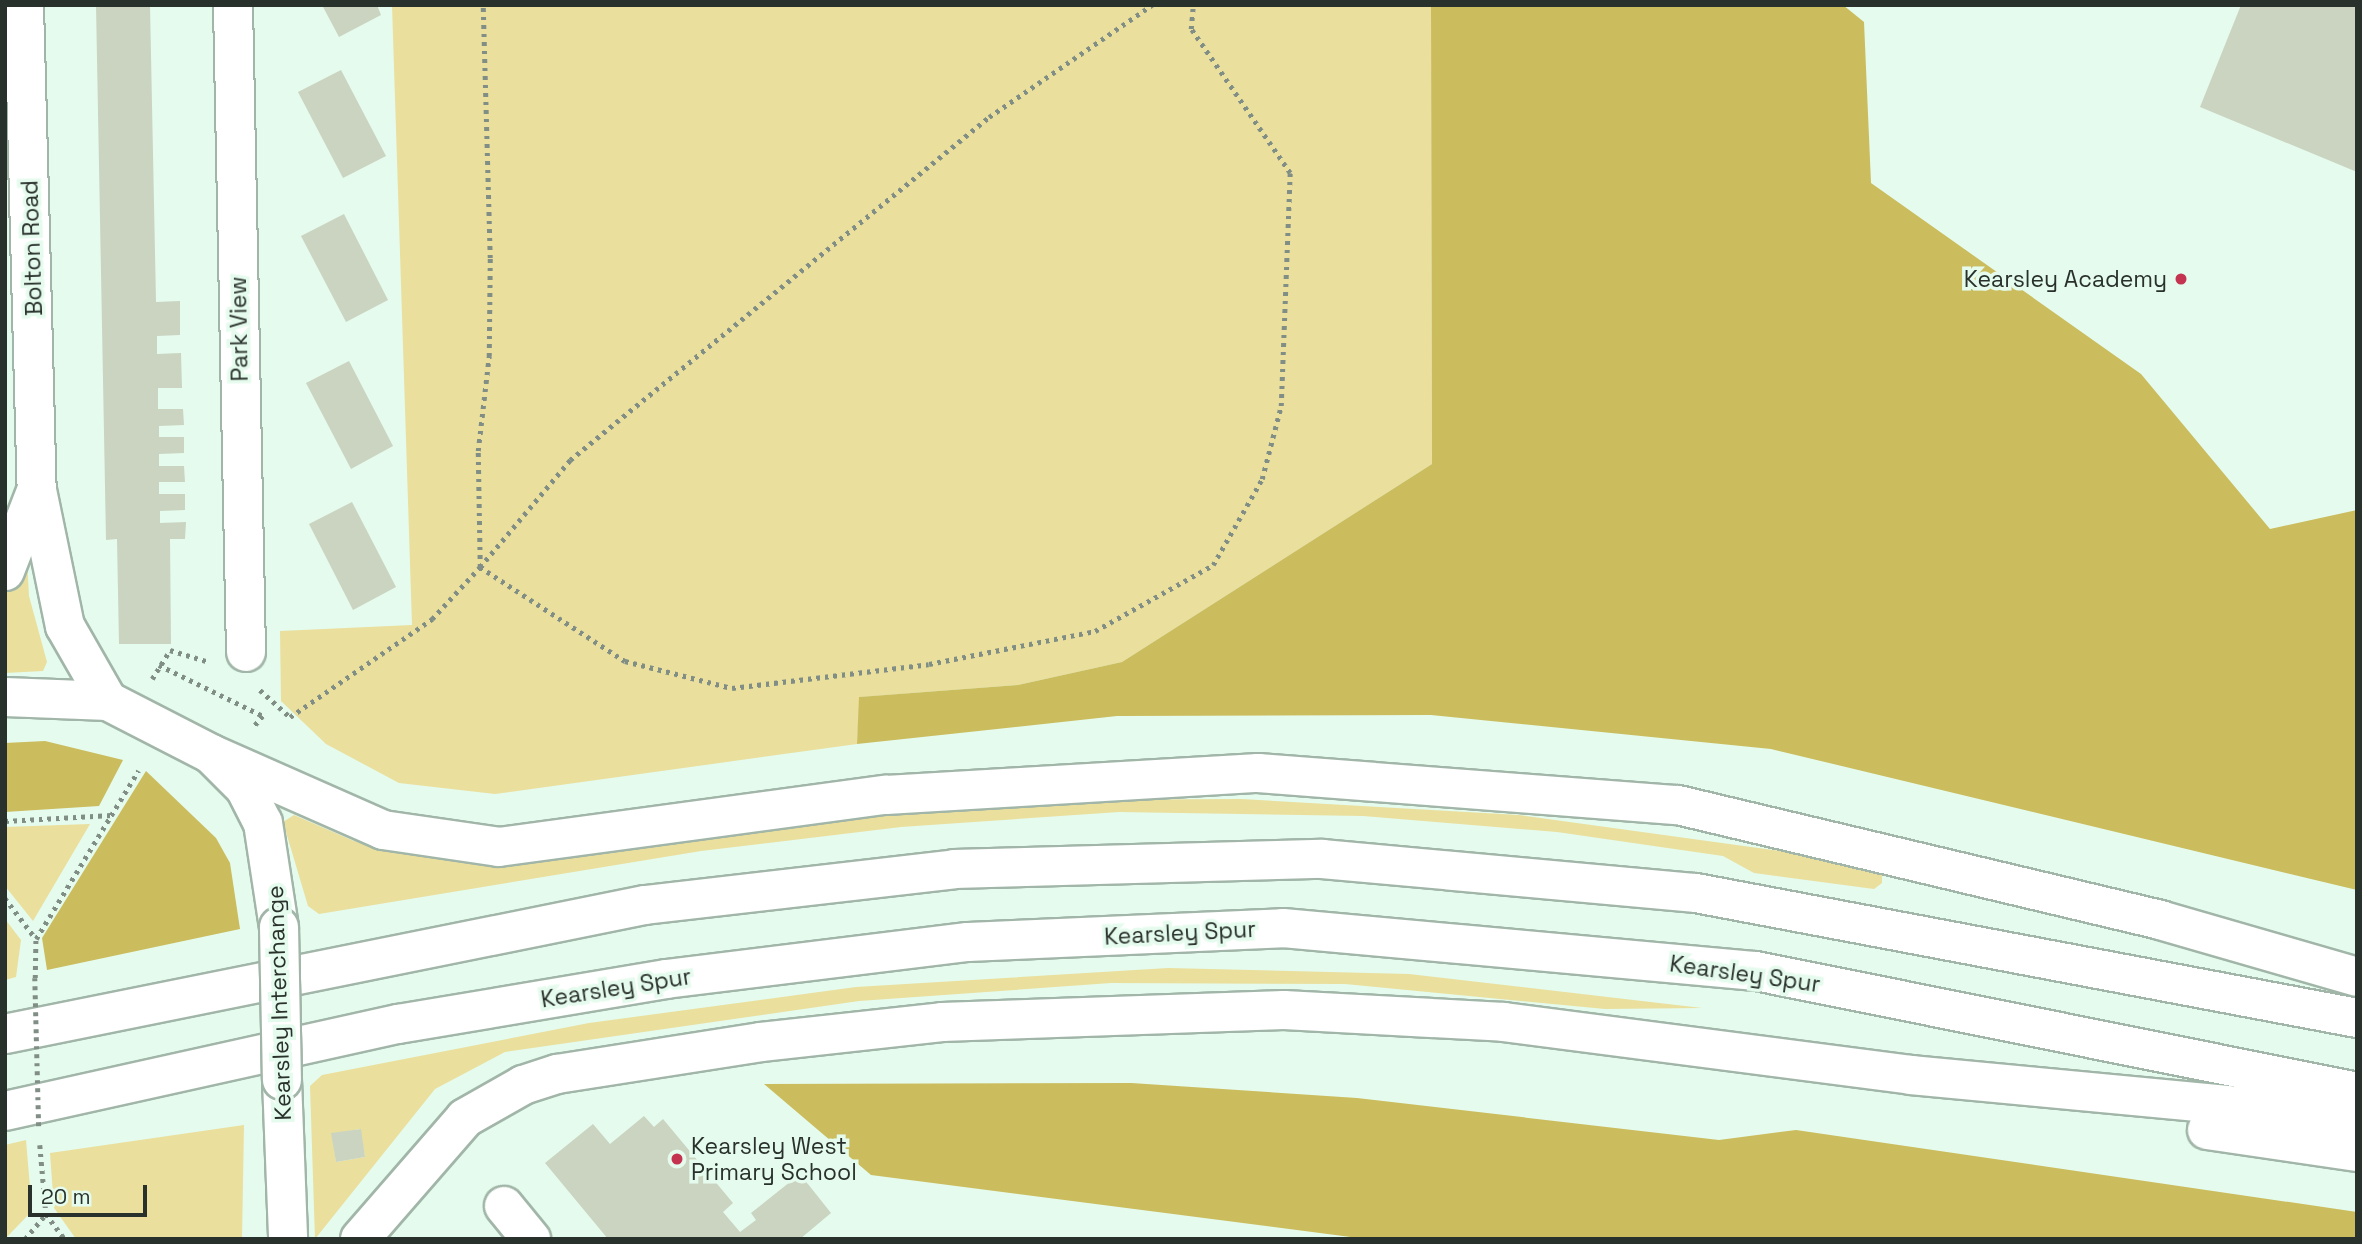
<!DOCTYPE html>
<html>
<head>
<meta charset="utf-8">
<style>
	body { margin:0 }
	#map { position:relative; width:2362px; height:1244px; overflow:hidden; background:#e5fbed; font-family:"Space Grotesk",sans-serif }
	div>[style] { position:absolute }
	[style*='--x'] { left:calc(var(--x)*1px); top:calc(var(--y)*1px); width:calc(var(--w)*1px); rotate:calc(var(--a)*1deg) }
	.green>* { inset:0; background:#eadf9d }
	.forest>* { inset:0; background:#cbbc5d }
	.building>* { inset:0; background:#cad4c0 }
	.path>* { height:4.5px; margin-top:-2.25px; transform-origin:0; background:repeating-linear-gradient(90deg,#808e85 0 3.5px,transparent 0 8.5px) }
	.roads { filter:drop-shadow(2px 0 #a1b6a8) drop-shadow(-2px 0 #a1b6a8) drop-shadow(0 2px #a1b6a8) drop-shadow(0 -2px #a1b6a8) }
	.minor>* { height:38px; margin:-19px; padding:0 19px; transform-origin:19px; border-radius:19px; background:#fff }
	.major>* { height:38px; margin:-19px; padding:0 19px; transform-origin:19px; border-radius:19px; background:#fff }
	.highway>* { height:38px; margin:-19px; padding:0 19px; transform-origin:19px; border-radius:19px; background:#fff }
	.path-bridge>* { height:4.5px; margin-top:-2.25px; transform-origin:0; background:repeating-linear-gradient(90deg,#808e85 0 3.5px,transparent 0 8.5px) }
	.bridges { filter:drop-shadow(2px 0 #a1b6a8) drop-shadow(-2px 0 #a1b6a8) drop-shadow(0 2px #a1b6a8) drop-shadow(0 -2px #a1b6a8) }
	.major-bridge>* { height:38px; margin:-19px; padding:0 19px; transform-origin:19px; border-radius:19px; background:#fff }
	.dots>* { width:19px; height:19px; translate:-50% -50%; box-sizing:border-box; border:4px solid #e5fbed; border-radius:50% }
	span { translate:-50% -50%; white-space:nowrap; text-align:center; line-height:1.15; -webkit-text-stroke:7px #e5fbed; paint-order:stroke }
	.street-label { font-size:23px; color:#29312c }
	.poi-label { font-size:23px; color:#29312c }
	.right { translate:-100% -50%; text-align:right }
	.left { translate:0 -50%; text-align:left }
	.frame { position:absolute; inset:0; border:7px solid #29312c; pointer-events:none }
	.scale { position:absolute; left:28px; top:1185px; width:119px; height:32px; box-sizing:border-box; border:4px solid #29312c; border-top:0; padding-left:9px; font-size:21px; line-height:24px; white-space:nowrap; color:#29312c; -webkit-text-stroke:5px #e5fbed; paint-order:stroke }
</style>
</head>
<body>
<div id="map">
	<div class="green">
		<div style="clip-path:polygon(392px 5px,1431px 5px,1432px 464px,1122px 662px,1018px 685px,860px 697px,857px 744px,495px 794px,399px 783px,326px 744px,281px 701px,280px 631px,412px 625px)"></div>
		<div style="clip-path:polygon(19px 556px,27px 560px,29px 596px,47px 662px,43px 671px,5px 673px,5px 590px)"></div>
		<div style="clip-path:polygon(1241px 799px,1519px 815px,1859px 862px,1882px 873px,1882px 883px,1874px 889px,1754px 873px,1723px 856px,1557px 832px,1363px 816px,1119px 812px,901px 827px,701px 851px,319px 914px,308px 906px,283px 822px,294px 815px,354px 841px,421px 856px,474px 859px,1028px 800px)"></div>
		<div style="clip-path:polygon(90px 824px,33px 921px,5px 886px,5px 827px)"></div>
		<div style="clip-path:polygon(5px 919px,21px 940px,16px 977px,5px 980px)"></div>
		<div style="clip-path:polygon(evenodd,1168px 968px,1409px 974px,1702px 1008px,1605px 1009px,1345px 984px,1111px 983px,859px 1001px,505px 1052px,435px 1089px,315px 1239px,310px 1086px,322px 1075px,589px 1023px,856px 987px,1168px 968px,360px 1129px,365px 1157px,336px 1162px,332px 1134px,360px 1129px)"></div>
		<div style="clip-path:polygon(244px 1125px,242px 1239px,76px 1239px,54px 1208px,50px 1153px)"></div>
		<div style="clip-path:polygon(26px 1140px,32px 1211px,5px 1239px,5px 1145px)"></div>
	</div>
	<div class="forest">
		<div style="clip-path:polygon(1431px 5px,1843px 5px,1864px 22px,1871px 183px,2141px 374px,2270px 529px,2357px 510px,2357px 890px,1771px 749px,1431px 715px,1117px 716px,857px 744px,859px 697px,1018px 685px,1122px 662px,1432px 464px)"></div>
		<div style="clip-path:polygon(45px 741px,123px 760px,99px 806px,5px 812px,5px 743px)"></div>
		<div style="clip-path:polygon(146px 771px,216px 838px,230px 863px,240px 929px,47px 970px,42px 938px)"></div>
		<div style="clip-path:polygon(1131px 1083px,1357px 1098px,1719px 1140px,1796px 1130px,2357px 1212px,2357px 1239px,1366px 1239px,871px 1175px,764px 1084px)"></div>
	</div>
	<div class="building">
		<div style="clip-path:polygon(96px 5px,150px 5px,156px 302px,180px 301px,180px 335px,157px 336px,157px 354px,181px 353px,182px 388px,158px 388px,158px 409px,183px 409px,184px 425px,159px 426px,159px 437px,184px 437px,184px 453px,159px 454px,159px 466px,184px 466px,185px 482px,159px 482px,159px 494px,185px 494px,185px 510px,160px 511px,160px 523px,186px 522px,185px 539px,170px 539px,171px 644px,119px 644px,117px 539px,106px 540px)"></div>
		<div style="clip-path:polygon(322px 5px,377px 5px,381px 15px,339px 37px)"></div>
		<div style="clip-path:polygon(2241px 5px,2357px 5px,2357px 172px,2200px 107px)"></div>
		<div style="clip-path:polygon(341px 70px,386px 156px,343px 178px,298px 92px)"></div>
		<div style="clip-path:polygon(344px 214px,388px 300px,346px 322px,301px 236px)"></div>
		<div style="clip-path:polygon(349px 361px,393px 446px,351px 469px,306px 383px)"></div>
		<div style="clip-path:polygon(352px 502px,396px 587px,353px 610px,309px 524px)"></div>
		<div style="clip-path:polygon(644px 1116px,654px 1127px,663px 1119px,733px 1203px,723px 1212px,740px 1232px,756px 1220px,751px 1213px,800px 1174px,831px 1213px,800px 1239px,608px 1239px,545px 1163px,593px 1124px,610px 1144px)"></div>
		<div style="clip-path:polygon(361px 1129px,365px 1157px,336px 1162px,331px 1133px)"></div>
	</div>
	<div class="path">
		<div style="--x:480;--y:567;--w:140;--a:-49.9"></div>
		<div style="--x:570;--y:460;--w:541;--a:-39.3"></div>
		<div style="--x:989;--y:117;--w:198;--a:-34.5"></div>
		<div style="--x:480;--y:567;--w:116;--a:-91"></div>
		<div style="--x:478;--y:451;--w:96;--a:-83.4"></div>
		<div style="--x:489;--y:356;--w:98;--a:-89.4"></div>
		<div style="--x:490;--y:258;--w:253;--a:-91.6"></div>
		<div style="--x:159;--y:665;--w:116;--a:26.1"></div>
		<div style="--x:263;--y:716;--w:16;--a:130"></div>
		<div style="--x:152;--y:679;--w:34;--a:-58"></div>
		<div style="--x:170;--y:650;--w:39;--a:17"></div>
		<div style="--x:260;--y:690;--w:40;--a:42"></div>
		<div style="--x:290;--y:717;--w:173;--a:-34.6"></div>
		<div style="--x:432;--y:619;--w:71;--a:-47.3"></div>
		<div style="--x:480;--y:567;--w:173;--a:33"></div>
		<div style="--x:625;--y:661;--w:110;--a:14.2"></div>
		<div style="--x:732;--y:688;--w:198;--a:-6.9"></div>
		<div style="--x:929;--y:664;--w:169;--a:-11.2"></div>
		<div style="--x:1095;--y:631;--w:135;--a:-29.2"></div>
		<div style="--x:1213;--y:565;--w:99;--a:-60.3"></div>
		<div style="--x:1262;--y:479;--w:75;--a:-75.4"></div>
		<div style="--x:1281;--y:406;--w:233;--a:-87.8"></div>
		<div style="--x:1290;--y:173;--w:175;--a:-124.5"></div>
		<div style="--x:1191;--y:29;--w:24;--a:-85"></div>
		<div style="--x:5;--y:821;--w:107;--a:-3.2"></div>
		<div style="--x:5;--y:898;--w:51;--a:52.9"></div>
		<div style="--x:35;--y:978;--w:39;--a:-89"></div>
		<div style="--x:36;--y:939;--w:197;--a:-58.7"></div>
		<div style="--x:40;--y:1145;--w:69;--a:85"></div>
		<div style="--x:46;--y:1214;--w:31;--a:53"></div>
		<div style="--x:25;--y:1239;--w:33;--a:-50"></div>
	</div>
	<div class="roads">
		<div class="minor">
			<div style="--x:233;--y:5;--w:647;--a:88.85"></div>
			<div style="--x:504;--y:1206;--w:43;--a:50.7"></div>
		</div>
		<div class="major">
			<div style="--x:24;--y:5;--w:485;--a:88.5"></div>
			<div style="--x:37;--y:490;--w:139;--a:78.4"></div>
			<div style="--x:65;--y:626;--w:86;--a:60.2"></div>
			<div style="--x:5;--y:571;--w:86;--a:-68.8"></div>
			<div style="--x:5;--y:697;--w:103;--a:2.2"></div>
			<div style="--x:108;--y:701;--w:116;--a:27.2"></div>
			<div style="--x:211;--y:754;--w:48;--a:45"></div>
			<div style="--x:245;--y:788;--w:39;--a:63"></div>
			<div style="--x:263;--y:823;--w:105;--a:81.3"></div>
			<div style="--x:282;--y:1080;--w:159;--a:87.8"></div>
		</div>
		<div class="highway">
			<div style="--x:211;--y:754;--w:188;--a:23.8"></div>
			<div style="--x:383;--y:830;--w:117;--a:8.3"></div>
			<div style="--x:499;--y:847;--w:390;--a:-7.7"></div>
			<div style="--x:886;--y:795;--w:373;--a:-3.4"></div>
			<div style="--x:1258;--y:773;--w:421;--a:4.4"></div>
			<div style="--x:1678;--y:805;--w:496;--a:13.4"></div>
			<div style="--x:2160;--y:920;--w:205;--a:16.1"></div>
			<div style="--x:5;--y:1034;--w:653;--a:-11.4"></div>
			<div style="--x:645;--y:905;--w:311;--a:-6.6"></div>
			<div style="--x:954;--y:869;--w:368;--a:-1.6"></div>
			<div style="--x:1322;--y:859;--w:376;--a:5.2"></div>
			<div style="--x:1696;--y:893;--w:673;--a:10.71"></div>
			<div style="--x:5;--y:1111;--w:403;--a:-12.5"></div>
			<div style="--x:398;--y:1024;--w:272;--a:-9.5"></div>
			<div style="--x:666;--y:979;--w:304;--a:-7"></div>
			<div style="--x:968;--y:942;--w:315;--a:-2.5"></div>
			<div style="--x:1283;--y:928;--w:475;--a:5.2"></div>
			<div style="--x:1756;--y:971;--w:613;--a:11.38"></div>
			<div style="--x:2207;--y:1130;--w:152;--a:8.3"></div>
			<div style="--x:360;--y:1239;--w:160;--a:-49"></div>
			<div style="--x:465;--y:1118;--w:67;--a:-29.6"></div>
			<div style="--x:523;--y:1085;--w:36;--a:-18"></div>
			<div style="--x:557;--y:1074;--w:206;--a:-8.9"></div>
			<div style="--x:761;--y:1042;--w:182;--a:-6.3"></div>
			<div style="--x:942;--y:1022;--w:342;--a:-2"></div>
			<div style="--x:1284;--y:1010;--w:220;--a:3.1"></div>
			<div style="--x:1504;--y:1022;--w:410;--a:7.4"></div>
			<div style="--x:1911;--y:1075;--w:448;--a:5.4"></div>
		</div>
	</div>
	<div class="path-bridge">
		<div style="--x:35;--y:978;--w:153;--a:88.5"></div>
	</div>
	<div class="bridges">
		<div class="major-bridge">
			<div style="--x:279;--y:927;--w:153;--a:88.9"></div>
		</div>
	</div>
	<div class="dots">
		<div style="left:2181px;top:279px;background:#c4334f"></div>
		<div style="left:677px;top:1159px;background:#c4334f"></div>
	</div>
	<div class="street-label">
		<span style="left:32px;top:248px;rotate:-92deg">Bolton Road</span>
		<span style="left:239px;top:329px;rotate:-91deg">Park View</span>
		<span style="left:1180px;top:933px;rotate:-3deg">Kearsley Spur</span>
		<span style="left:1745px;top:974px;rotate:8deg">Kearsley Spur</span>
		<span style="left:616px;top:988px;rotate:-9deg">Kearsley Spur</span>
		<span style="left:279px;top:1003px;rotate:-92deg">Kearsley Interchange</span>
	</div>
	<div class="poi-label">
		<span class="right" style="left:2167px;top:279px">Kearsley Academy</span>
		<span class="left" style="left:691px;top:1159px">Kearsley West<br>Primary School</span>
	</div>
	<div class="frame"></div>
	<div class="scale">20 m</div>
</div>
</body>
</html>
